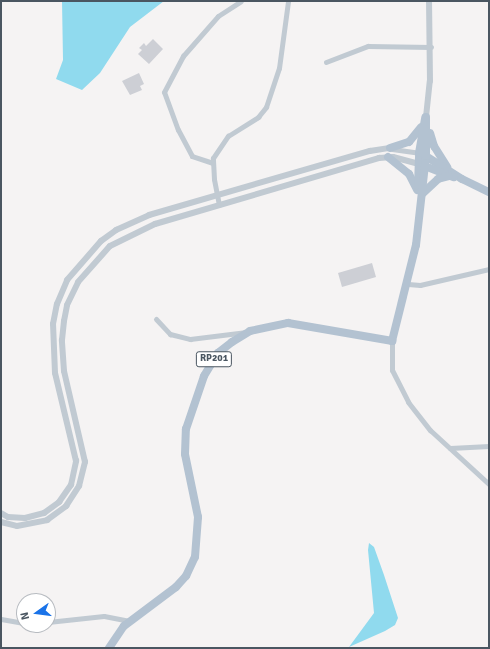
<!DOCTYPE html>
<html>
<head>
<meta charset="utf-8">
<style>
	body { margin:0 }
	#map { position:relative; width:490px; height:649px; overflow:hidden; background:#f5f3f3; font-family:Signika,sans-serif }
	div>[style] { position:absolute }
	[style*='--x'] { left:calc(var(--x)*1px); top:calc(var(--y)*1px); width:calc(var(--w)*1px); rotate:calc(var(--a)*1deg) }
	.water>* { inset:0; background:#90daee }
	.building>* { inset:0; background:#cdcfd5 }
	.minor>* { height:5px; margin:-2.5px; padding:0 2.5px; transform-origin:2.5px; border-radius:2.5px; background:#c1cad2 }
	.tertiary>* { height:6px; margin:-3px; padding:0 3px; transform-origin:3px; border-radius:3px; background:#c1cad2 }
	.primary>* { height:8px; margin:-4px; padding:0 4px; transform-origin:4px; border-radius:4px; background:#b3c2d1 }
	span { translate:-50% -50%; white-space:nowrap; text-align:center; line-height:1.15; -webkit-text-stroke:4px #fff; paint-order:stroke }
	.shield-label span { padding:1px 3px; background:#fff; border:1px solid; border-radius:3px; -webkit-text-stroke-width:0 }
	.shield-label { font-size:10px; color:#4a5661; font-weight:700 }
	.frame { position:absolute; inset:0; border:2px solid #4a5661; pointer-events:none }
	.north { position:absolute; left:16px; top:593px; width:40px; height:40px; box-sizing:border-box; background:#fff; border:1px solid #b7bbc0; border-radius:50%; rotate:256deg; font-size:11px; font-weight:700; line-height:16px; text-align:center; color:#4a5661 }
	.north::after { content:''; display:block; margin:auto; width:14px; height:18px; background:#1a73e8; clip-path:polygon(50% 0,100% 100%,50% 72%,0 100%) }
</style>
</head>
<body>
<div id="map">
	<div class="water">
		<div style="clip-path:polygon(62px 1px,164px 1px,130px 27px,100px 73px,82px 90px,56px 79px,63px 60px)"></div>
		<div style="clip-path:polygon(369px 543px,374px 547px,384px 575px,398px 618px,395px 625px,385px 631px,349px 647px,374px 613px,368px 550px)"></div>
	</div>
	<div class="building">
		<div style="clip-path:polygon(153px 39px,163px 49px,149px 64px,138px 54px,142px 50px,139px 48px,144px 43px,146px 46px)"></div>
		<div style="clip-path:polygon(139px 73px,144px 84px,140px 86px,142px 90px,130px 95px,122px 81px)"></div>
		<div style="clip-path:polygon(372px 263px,376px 277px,342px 287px,338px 273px)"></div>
	</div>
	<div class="minor">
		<div style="--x:326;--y:62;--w:45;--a:-20.9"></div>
		<div style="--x:368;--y:46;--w:63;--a:0.9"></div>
		<div style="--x:392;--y:149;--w:27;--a:8"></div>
		<div style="--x:213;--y:163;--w:22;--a:-162"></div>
		<div style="--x:192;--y:156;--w:30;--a:-118"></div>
		<div style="--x:178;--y:130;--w:40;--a:-110.2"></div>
		<div style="--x:164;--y:92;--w:41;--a:-62.2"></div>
		<div style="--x:183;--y:56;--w:53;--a:-48.8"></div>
		<div style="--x:218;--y:16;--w:27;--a:-33"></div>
		<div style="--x:219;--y:205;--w:26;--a:-101"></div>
		<div style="--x:214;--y:179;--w:21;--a:-93"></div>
		<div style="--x:213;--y:158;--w:27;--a:-56"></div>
		<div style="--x:228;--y:136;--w:36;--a:-32"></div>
		<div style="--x:258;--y:117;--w:13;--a:-51"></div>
		<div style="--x:266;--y:107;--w:41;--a:-71.6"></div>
		<div style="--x:279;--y:68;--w:68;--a:-82.3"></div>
		<div style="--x:408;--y:284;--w:12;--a:5"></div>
		<div style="--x:420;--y:285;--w:71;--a:-13.1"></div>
		<div style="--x:156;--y:319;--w:21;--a:47"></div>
		<div style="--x:170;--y:334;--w:21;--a:14"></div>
		<div style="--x:190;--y:339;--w:57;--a:-7"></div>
		<div style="--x:392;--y:341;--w:29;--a:90"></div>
		<div style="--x:392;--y:370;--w:36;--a:63"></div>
		<div style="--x:408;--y:402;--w:36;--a:52"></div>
		<div style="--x:430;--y:430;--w:80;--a:42.5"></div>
		<div style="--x:450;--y:448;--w:39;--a:-3"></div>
		<div style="--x:1;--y:619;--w:23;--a:10"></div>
		<div style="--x:48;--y:622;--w:56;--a:-6.1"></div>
		<div style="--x:104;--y:616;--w:26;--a:11"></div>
	</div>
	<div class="tertiary">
		<div style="--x:426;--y:117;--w:36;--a:-84"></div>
		<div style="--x:430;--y:81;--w:80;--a:-90.7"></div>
		<div style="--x:1;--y:513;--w:8;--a:30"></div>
		<div style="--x:8;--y:517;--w:17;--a:3"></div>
		<div style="--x:25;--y:518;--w:20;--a:-15"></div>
		<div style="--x:44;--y:513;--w:19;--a:-36"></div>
		<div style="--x:59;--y:502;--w:21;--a:-55"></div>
		<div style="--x:71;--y:485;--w:25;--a:-78"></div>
		<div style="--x:76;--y:461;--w:90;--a:-103.4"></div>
		<div style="--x:55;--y:373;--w:49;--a:-92.3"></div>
		<div style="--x:53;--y:324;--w:20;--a:-79"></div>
		<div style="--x:57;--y:304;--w:26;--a:-67"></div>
		<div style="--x:67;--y:280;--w:52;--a:-48.9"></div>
		<div style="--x:101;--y:241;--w:19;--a:-36"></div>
		<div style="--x:116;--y:230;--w:36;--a:-24"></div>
		<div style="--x:149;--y:215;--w:230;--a:-16.2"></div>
		<div style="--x:370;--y:151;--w:20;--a:-9"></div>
		<div style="--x:1;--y:522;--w:16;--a:14"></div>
		<div style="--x:17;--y:526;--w:31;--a:-11"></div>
		<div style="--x:47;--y:520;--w:24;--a:-36"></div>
		<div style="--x:66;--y:506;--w:24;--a:-57"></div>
		<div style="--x:79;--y:486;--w:25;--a:-76"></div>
		<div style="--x:85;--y:462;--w:93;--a:-103"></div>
		<div style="--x:64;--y:371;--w:31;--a:-94"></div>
		<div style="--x:62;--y:340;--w:19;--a:-84"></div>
		<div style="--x:64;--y:321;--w:16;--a:-79"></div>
		<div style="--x:67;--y:305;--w:25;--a:-64"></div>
		<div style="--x:78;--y:282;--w:48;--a:-48.4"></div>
		<div style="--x:110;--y:246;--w:50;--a:-26.1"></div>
		<div style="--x:155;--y:224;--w:234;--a:-16.4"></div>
		<div style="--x:379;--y:158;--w:14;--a:-4"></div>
		<div style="--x:393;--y:157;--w:27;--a:15"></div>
	</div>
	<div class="primary">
		<div style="--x:430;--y:133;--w:14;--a:73"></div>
		<div style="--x:434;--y:146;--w:25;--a:58"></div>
		<div style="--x:390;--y:148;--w:20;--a:-18"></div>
		<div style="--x:409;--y:142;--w:19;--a:-51"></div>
		<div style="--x:424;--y:155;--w:45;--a:32.3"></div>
		<div style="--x:462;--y:179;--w:30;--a:26"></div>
		<div style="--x:388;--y:157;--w:27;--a:39"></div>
		<div style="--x:409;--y:174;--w:18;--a:63"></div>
		<div style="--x:422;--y:165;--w:34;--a:21"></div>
		<div style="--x:418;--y:186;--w:33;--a:-88"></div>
		<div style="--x:419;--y:153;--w:36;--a:-80"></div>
		<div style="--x:422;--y:194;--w:22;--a:-43"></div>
		<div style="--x:438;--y:179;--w:11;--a:-15"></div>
		<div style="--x:109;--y:648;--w:27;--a:-56"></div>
		<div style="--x:124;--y:626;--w:65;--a:-36.9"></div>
		<div style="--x:176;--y:587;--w:15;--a:-48"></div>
		<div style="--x:186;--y:576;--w:21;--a:-65"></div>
		<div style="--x:195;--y:557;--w:40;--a:-85.7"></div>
		<div style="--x:198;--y:517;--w:64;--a:-101.7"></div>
		<div style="--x:185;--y:454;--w:25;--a:-88"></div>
		<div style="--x:186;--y:429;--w:56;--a:-71.2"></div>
		<div style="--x:204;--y:376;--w:27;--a:-59"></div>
		<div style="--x:218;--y:353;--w:18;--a:-38"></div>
		<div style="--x:232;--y:342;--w:21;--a:-31"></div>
		<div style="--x:250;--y:331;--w:39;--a:-12"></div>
		<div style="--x:288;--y:323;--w:106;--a:9.8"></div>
		<div style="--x:392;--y:341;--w:99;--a:-76"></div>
		<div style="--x:416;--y:245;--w:90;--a:-83.6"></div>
		<div style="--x:426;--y:156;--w:39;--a:-90"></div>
	</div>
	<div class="shield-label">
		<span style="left:214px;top:359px">RP201</span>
	</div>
	<div class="frame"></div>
	<div class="north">N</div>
</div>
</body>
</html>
